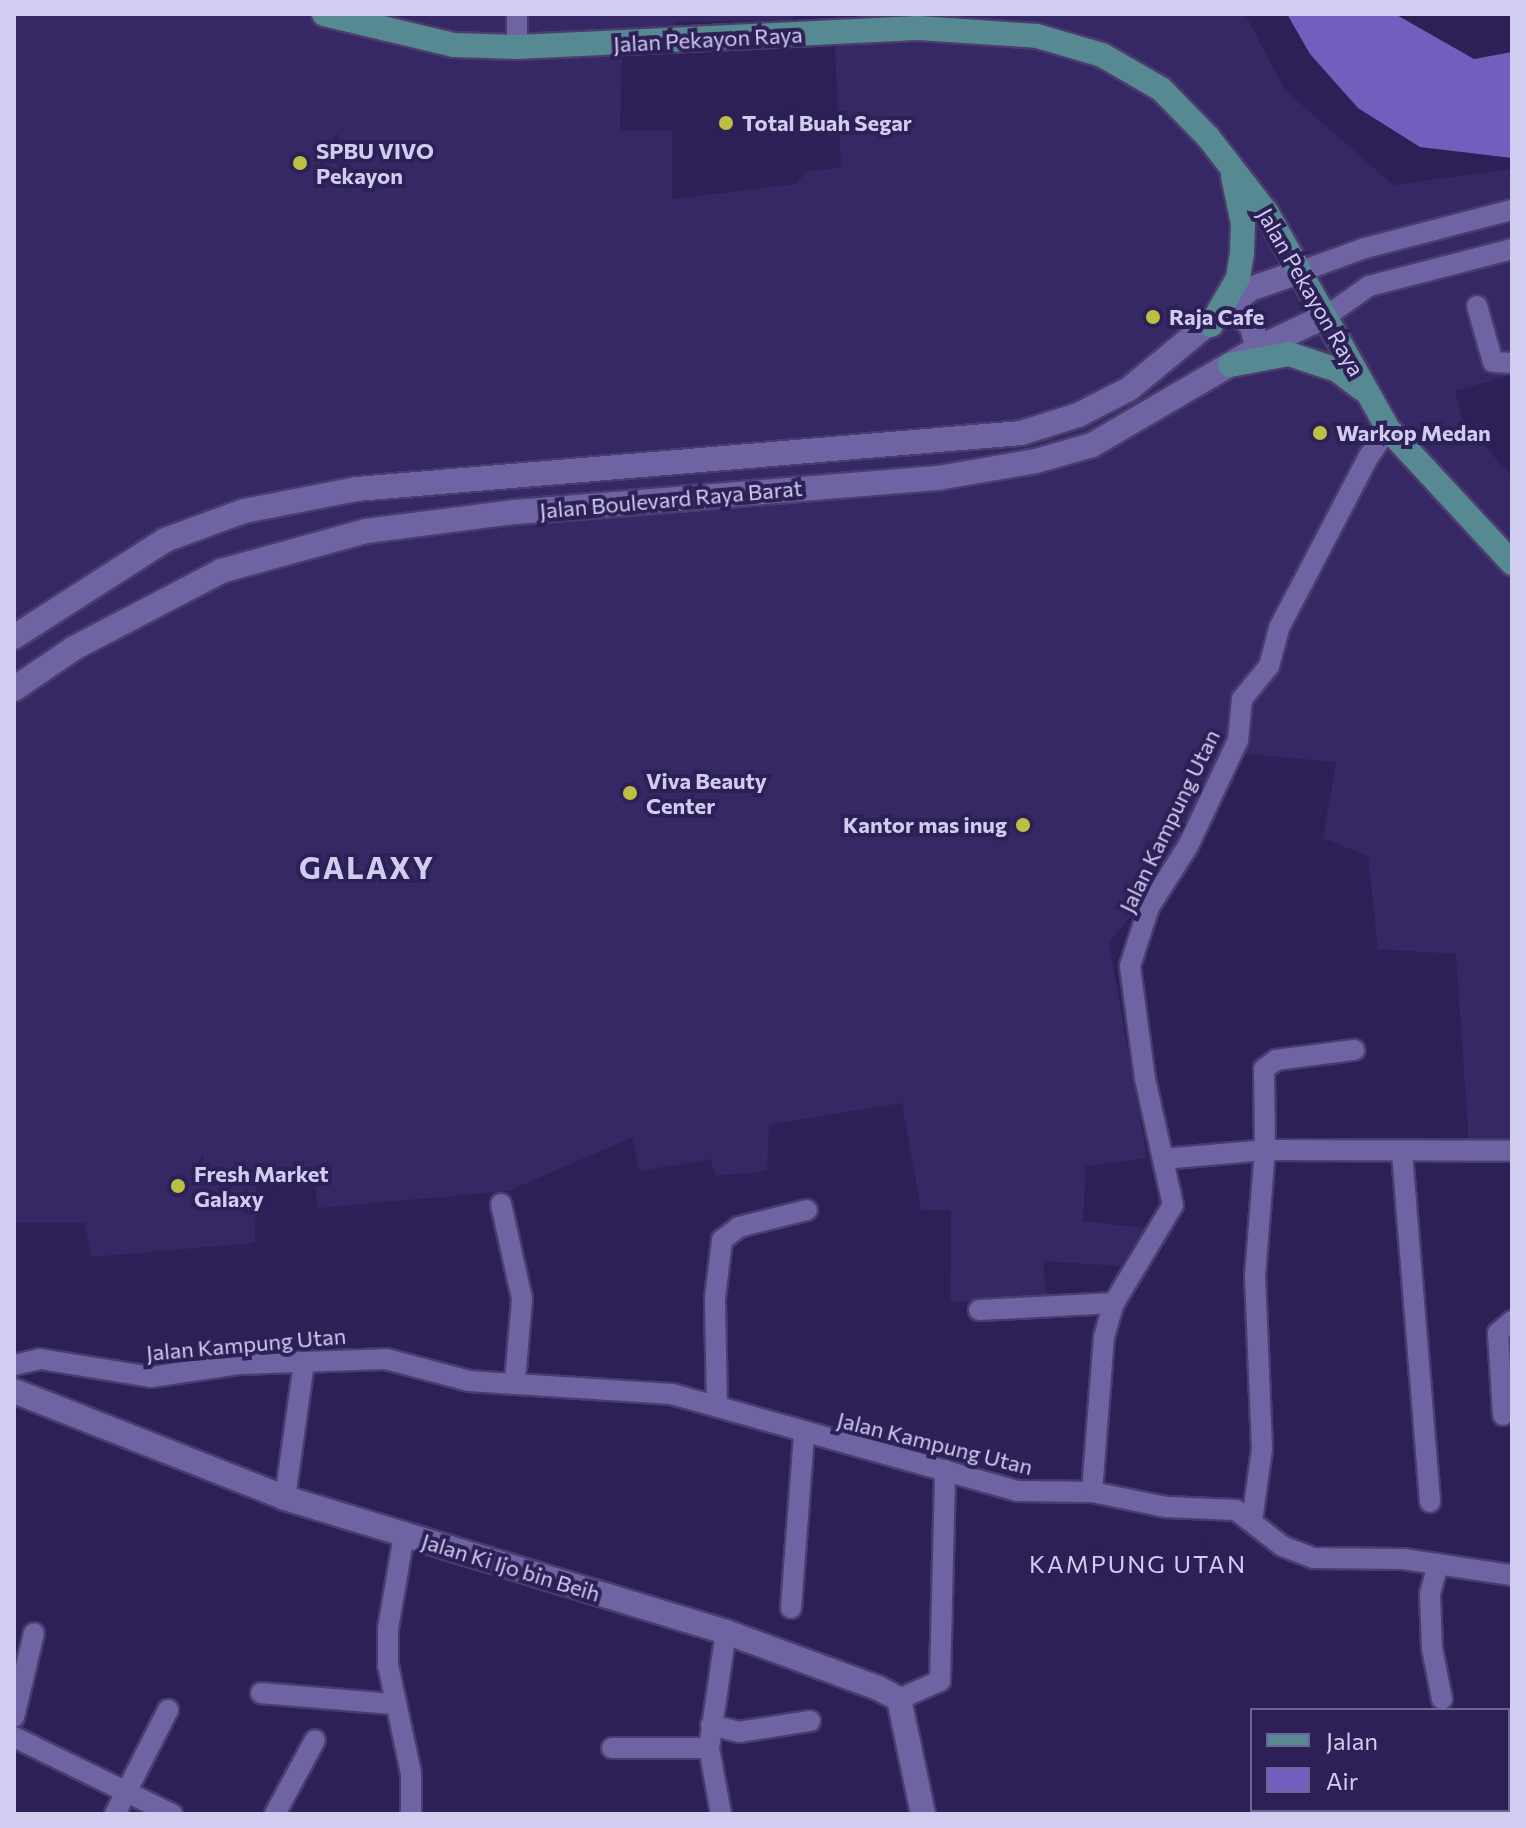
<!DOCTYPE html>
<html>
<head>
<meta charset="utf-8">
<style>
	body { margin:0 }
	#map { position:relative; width:1526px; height:1828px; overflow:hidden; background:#2d2057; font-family:Commissioner,sans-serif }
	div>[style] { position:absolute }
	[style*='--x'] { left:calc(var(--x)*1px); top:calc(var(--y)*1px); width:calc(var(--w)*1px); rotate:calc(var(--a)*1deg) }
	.built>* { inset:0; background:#362765 }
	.water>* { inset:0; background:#725ebc }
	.roads { filter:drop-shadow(2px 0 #4b3c6e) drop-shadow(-2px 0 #4b3c6e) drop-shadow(0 2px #4b3c6e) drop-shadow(0 -2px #4b3c6e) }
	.street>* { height:20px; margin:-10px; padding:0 10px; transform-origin:10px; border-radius:10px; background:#6f64a3 }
	.secondary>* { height:24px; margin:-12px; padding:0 12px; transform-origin:12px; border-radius:12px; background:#6f64a3 }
	.primary>* { height:24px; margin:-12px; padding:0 12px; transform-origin:12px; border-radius:12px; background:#568991 }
	.dots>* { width:22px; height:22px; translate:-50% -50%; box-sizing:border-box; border:4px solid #2d2057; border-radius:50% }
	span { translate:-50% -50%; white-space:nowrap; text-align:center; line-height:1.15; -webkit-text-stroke:8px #2d2057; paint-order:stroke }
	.street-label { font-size:22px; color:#d1cdf0 }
	.poi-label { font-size:22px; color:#d1cdf0; font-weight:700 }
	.left { translate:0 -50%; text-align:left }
	.right { translate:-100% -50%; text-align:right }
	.neighbourhood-label { font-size:24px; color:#d1cdf0; letter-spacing:2px }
	.district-label { font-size:30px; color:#d1cdf0; font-weight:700; letter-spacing:2px }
	.frame { position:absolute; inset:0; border:16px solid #d1cdf0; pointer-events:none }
	.legend { position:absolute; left:1250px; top:1708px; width:260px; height:104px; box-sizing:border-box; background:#2d2057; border:2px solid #6f6594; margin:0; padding:10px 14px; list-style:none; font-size:24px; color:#d1cdf0 }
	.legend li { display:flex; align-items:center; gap:16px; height:40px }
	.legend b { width:40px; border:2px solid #6f6594 }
</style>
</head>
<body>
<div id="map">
	<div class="built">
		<div style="clip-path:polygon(14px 14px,793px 14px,793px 20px,675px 22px,673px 53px,622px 53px,620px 131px,672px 131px,672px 199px,797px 184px,805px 172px,841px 167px,834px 33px,931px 30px,932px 14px,1245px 14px,1285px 90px,1393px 185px,1512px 169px,1512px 375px,1455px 391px,1462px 420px,1512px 477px,1512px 1141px,1469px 1145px,1456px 954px,1378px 949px,1368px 856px,1323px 838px,1336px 762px,1225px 752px,1146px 898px,1109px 942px,1147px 1158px,1086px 1166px,1083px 1221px,1145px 1228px,1120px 1266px,1043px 1261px,1047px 1299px,950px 1302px,951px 1210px,921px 1210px,902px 1103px,769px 1125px,767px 1171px,715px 1176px,711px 1159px,639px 1171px,633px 1137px,508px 1191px,318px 1208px,314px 1180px,256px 1184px,255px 1243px,91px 1257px,85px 1223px,14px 1223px)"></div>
	</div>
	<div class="water">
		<div style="clip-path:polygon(1287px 14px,1395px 14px,1474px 59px,1512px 52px,1512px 158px,1420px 147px,1358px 108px,1310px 54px)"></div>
	</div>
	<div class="roads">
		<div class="street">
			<div style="--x:517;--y:47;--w:33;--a:-90"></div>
			<div style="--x:1302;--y:271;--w:67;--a:-20.1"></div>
			<div style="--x:1365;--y:248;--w:152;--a:-14.5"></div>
			<div style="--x:1477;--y:306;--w:58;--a:74.1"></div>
			<div style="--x:1493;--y:362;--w:19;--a:3"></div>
			<div style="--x:1328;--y:315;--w:50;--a:-35.3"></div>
			<div style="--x:1369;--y:286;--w:148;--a:-14.5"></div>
			<div style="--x:1402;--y:1153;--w:350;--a:85.4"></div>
			<div style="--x:1163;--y:1159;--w:102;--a:-5"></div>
			<div style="--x:1265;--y:1150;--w:247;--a:0.2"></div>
			<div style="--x:501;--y:1204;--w:97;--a:77.5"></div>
			<div style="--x:522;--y:1299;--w:82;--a:94.9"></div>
			<div style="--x:979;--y:1310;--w:135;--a:-3"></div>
			<div style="--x:14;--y:1365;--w:27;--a:-13"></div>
			<div style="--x:40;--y:1359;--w:112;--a:9.2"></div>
			<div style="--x:151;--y:1377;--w:89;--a:-8.4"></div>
			<div style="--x:239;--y:1364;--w:147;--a:-1.9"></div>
			<div style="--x:386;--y:1359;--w:86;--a:14.8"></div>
			<div style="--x:469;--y:1381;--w:203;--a:3.7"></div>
			<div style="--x:672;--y:1394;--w:359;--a:15.7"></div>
			<div style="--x:1018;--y:1491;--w:74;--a:0.8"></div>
			<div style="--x:1092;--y:1492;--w:155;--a:-85.6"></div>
			<div style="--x:1104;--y:1337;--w:35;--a:-74"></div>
			<div style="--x:1114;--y:1303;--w:114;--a:-59"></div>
			<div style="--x:1173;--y:1205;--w:129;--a:-102.5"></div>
			<div style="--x:1145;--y:1079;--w:114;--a:-97.6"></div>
			<div style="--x:1130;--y:966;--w:62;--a:-72.1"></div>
			<div style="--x:1149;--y:907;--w:72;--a:-57.4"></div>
			<div style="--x:1188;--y:846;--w:117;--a:-64.7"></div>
			<div style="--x:1238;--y:740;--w:41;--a:-84.4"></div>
			<div style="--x:1242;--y:699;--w:43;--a:-50.7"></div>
			<div style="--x:1269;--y:666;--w:39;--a:-75"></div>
			<div style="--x:1279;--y:628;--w:194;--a:-62.4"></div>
			<div style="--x:1369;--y:456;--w:33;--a:-55"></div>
			<div style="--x:717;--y:1407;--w:109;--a:-91.1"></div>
			<div style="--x:715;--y:1298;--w:58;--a:-83.1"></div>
			<div style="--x:722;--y:1240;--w:21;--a:-37"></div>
			<div style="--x:739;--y:1227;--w:70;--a:-14"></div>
			<div style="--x:1503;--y:1415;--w:82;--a:-93.5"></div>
			<div style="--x:1498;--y:1333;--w:18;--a:-41"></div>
			<div style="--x:1092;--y:1492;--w:76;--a:11.5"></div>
			<div style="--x:1166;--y:1507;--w:70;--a:2.5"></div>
			<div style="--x:1236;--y:1510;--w:58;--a:38"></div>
			<div style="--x:1282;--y:1546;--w:34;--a:21"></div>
			<div style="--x:1314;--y:1558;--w:89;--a:0.6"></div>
			<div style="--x:1403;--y:1559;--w:110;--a:8.4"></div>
			<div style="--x:285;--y:1498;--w:136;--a:-82"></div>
			<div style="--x:1252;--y:1521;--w:73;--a:-82.1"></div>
			<div style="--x:1262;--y:1449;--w:173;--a:-92.3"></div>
			<div style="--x:1255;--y:1276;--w:126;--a:-85.5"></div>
			<div style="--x:1265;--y:1150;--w:81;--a:-90.7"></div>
			<div style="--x:1264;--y:1069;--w:15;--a:-37"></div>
			<div style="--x:1276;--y:1060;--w:79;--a:-7.3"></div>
			<div style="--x:404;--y:1535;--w:95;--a:99.7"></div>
			<div style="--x:388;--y:1629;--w:36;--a:90"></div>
			<div style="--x:388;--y:1665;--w:110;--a:78"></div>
			<div style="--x:411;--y:1773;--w:41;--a:90"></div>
			<div style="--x:1438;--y:1564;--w:31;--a:105"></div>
			<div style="--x:1430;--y:1594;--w:54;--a:87.9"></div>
			<div style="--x:1432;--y:1648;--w:52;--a:78.9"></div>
			<div style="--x:791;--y:1608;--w:174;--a:-85.7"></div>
			<div style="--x:261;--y:1693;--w:131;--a:4.8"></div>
			<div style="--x:899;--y:1699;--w:45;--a:-23.7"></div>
			<div style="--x:940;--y:1681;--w:211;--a:-88.6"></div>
			<div style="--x:14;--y:1717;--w:86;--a:-76.6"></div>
			<div style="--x:711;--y:1725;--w:29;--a:14"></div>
			<div style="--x:739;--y:1732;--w:72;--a:-8.8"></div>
			<div style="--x:14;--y:1737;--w:176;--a:26"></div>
			<div style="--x:612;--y:1748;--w:97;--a:0"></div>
			<div style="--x:709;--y:1748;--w:117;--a:-81.7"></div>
			<div style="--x:709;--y:1748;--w:67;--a:79.7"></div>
			<div style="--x:115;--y:1814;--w:117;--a:-63"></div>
			<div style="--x:275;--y:1814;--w:84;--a:-61.6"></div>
		</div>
		<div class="secondary">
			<div style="--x:1229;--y:308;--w:27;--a:36"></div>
			<div style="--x:1251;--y:324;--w:25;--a:74"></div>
			<div style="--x:14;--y:637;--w:179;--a:-32.7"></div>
			<div style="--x:165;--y:540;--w:84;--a:-20.2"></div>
			<div style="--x:244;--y:511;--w:115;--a:-11"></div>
			<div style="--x:357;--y:489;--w:666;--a:-4.82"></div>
			<div style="--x:1021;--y:433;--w:60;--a:-17.5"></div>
			<div style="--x:1078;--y:415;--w:57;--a:-27"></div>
			<div style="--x:1129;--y:389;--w:157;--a:-39.6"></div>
			<div style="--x:1250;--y:289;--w:55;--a:-19.1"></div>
			<div style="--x:14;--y:689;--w:73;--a:-34.3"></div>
			<div style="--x:74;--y:648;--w:166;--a:-27.6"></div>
			<div style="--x:221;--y:571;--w:150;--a:-15.4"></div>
			<div style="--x:366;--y:531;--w:150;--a:-7.3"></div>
			<div style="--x:515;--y:512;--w:424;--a:-4.6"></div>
			<div style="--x:938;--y:478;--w:99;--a:-9.8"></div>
			<div style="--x:1036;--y:461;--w:58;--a:-15.9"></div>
			<div style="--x:1092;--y:445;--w:192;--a:-30.3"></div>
			<div style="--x:1258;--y:348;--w:77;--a:-25.2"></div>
			<div style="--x:14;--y:1391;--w:291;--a:21.5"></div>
			<div style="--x:285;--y:1498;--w:461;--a:16.9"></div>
			<div style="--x:726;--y:1632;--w:162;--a:20.2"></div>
			<div style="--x:878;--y:1688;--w:24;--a:28"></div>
			<div style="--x:899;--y:1699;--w:117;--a:78.2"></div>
		</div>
		<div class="primary">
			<div style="--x:324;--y:14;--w:134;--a:13.4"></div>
			<div style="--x:454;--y:45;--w:63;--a:1.8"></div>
			<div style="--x:517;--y:47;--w:401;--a:-2.7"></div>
			<div style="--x:918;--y:28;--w:119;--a:3.8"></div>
			<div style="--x:1037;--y:36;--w:68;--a:16.3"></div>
			<div style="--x:1102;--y:55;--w:68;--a:30"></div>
			<div style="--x:1161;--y:89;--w:67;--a:45.6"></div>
			<div style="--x:1208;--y:137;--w:96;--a:52.2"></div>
			<div style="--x:1267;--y:213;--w:248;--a:60.7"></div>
			<div style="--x:1388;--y:429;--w:183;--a:47.2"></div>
			<div style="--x:1211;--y:325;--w:54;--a:-60.1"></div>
			<div style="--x:1238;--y:278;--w:26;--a:-81"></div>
			<div style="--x:1242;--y:252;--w:28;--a:-88"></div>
			<div style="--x:1243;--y:224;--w:49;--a:-101.8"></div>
			<div style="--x:1230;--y:365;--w:60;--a:-10.6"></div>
			<div style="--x:1289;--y:354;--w:51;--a:18.4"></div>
			<div style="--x:1337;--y:370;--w:31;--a:37"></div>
		</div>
	</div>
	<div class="dots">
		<div style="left:726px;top:123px;background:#bdbf43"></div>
		<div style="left:300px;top:163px;background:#bdbf43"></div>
		<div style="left:1153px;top:317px;background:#bdbf43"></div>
		<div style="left:1320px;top:433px;background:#bdbf43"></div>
		<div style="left:630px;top:793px;background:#bdbf43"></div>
		<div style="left:1023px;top:825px;background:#bdbf43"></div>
		<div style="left:178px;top:1186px;background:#bdbf43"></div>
	</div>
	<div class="street-label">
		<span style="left:708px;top:39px;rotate:-3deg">Jalan Pekayon Raya</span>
		<span style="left:1311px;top:292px;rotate:60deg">Jalan Pekayon Raya</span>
		<span style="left:671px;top:499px;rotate:-5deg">Jalan Boulevard Raya Barat</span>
		<span style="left:1169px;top:821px;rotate:-64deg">Jalan Kampung Utan</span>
		<span style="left:246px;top:1344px;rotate:-5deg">Jalan Kampung Utan</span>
		<span style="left:935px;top:1443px;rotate:14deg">Jalan Kampung Utan</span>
		<span style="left:511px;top:1567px;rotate:17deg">Jalan Ki Ijo bin Beih</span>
	</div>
	<div class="poi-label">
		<span class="left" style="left:742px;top:123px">Total Buah Segar</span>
		<span class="left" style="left:316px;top:163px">SPBU VIVO<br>Pekayon</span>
		<span class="left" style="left:1169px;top:317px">Raja Cafe</span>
		<span class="left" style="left:1336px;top:433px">Warkop Medan</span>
		<span class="left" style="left:646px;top:793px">Viva Beauty<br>Center</span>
		<span class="right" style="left:1007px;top:825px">Kantor mas inug</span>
		<span class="left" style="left:194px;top:1186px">Fresh Market<br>Galaxy</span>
	</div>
	<div class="neighbourhood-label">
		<span style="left:1138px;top:1564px">KAMPUNG UTAN</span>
	</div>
	<div class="district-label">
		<span style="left:367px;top:867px">GALAXY</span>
	</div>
	<div class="frame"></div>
	<ul class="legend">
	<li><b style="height:10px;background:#568991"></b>Jalan</li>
	<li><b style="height:22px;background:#725ebc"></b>Air</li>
	</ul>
</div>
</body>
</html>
